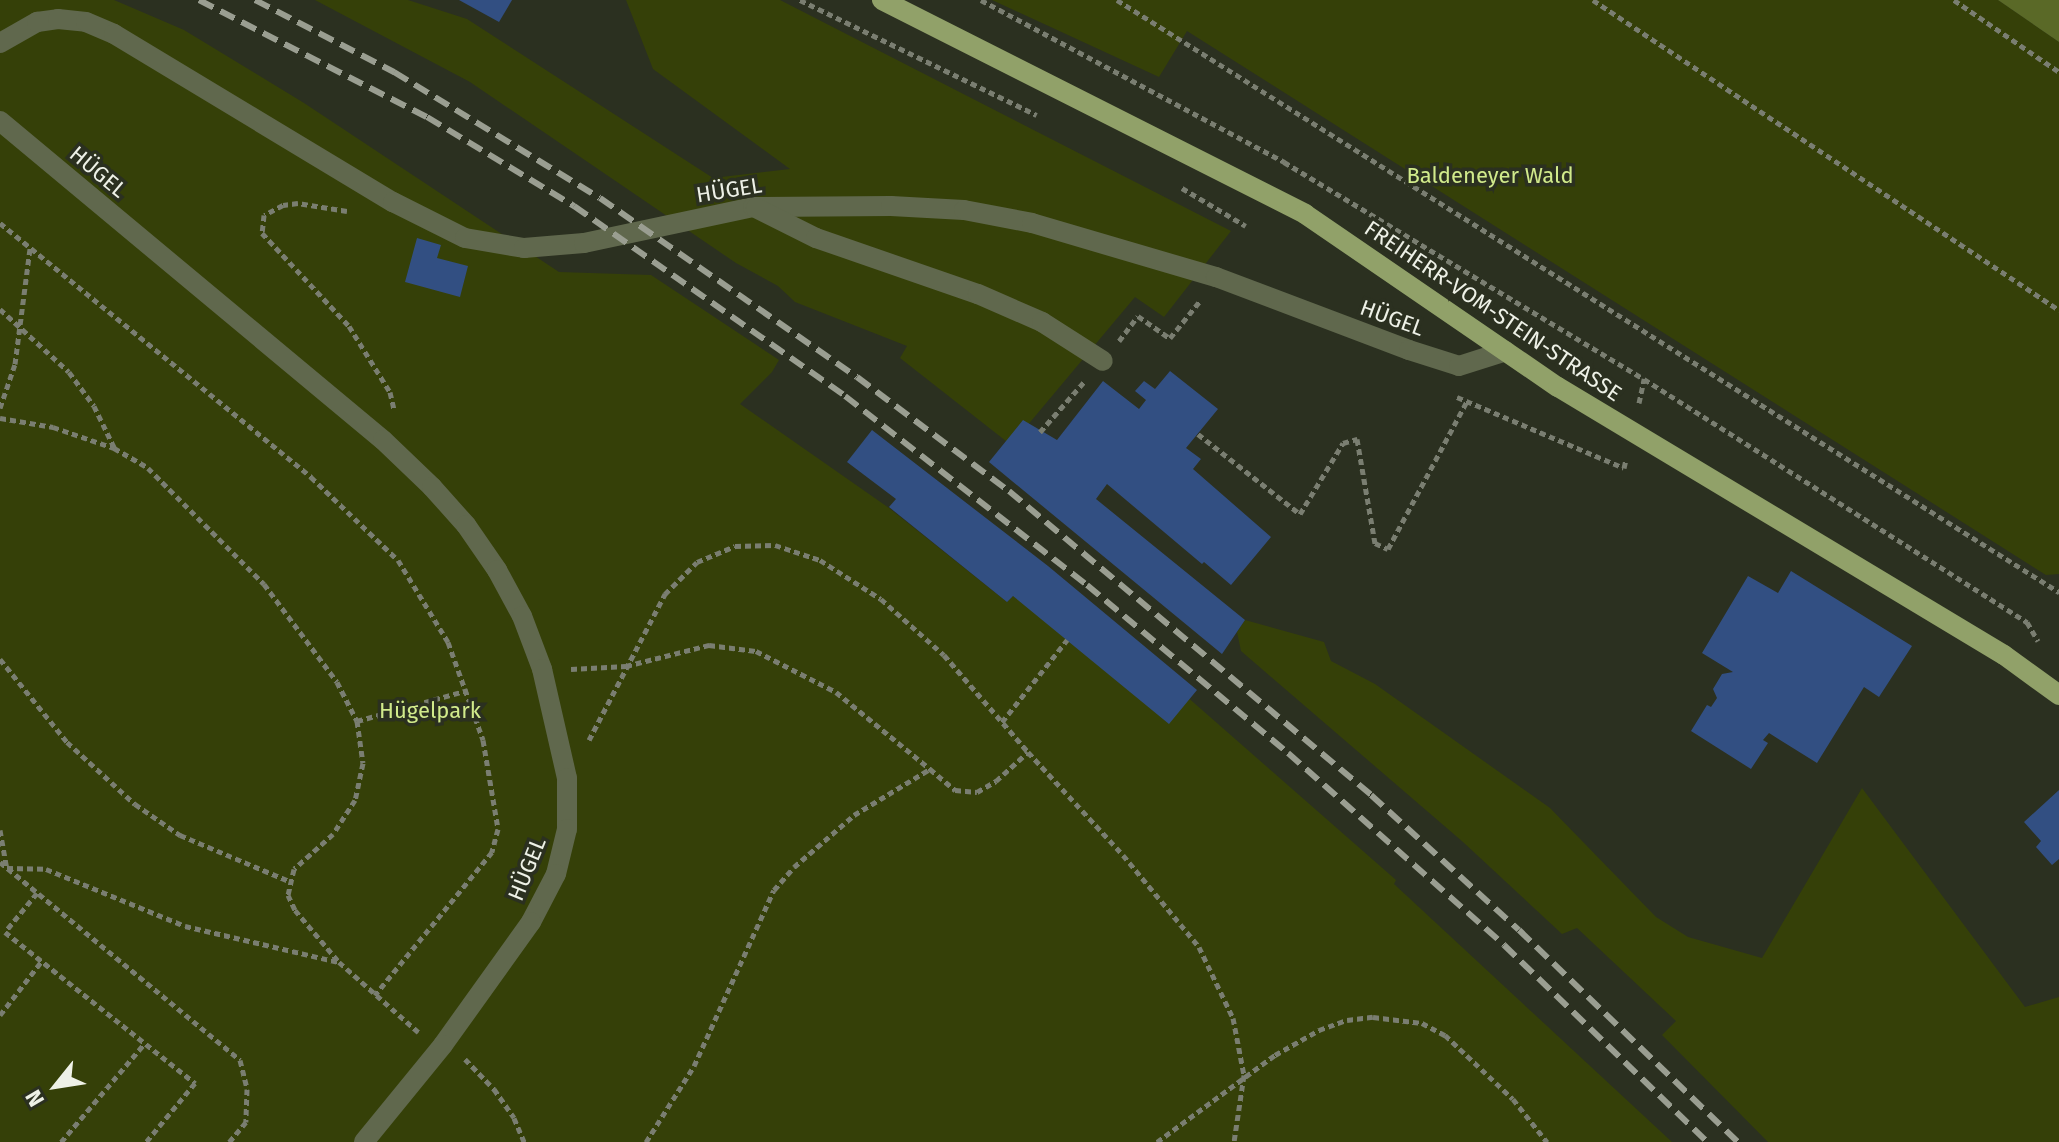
<!DOCTYPE html>
<html>
<head>
<meta charset="utf-8">
<style>
	body { margin:0 }
	#map { position:relative; width:2059px; height:1142px; overflow:hidden; background:#2b3020; font-family:"Fira Sans",sans-serif }
	div>[style] { position:absolute }
	[style*='--x'] { left:calc(var(--x)*1px); top:calc(var(--y)*1px); width:calc(var(--w)*1px); rotate:calc(var(--a)*1deg) }
	.green>* { inset:0; background:#354008 }
	.water>* { inset:0; background:#5a6927 }
	.building>* { inset:0; background:#324f82 }
	.path>* { height:5px; margin-top:-2.5px; transform-origin:0; background:repeating-linear-gradient(90deg,#7a7e71 0 6px,transparent 0 10px) }
	.minor>* { height:20px; margin:-10px; padding:0 10px; transform-origin:10px; border-radius:10px; background:#60684d }
	.major>* { height:20px; margin:-10px; padding:0 10px; transform-origin:10px; border-radius:10px; background:#91a169 }
	.rail>* { height:6px; margin-top:-3px; transform-origin:0; background:repeating-linear-gradient(90deg,#9a9e91 0 16px,transparent 0 24px) }
	span { translate:-50% -50%; white-space:nowrap; text-align:center; line-height:1.15; -webkit-text-stroke:7px #2b3020; paint-order:stroke }
	.street-label { font-size:22px; color:#eef1e7 }
	.park-label { font-size:22px; color:#d1ea8b }
	.north { position:absolute; left:16px; top:1046px; width:80px; height:80px; -webkit-text-stroke:6px #2b3020; paint-order:stroke; rotate:240deg; font-size:22px; font-weight:700; line-height:32px; text-align:center; color:#eef1e7 }
	.north::after { content:''; display:block; margin:auto; width:28px; height:36px; background:#eef1e7; clip-path:polygon(50% 0,100% 100%,50% 72%,0 100%) }
</style>
</head>
<body>
<div id="map">
	<div class="green">
		<div style="clip-path:polygon(0 0,114px 0,184px 30px,304px 103px,559px 272px,651px 275px,779px 360px,772px 372px,740px 404px,889px 508px,1007px 602px,1013px 596px,1185px 695px,1396px 880px,1394px 884px,1672px 1142px,0 1142px)"></div>
		<div style="clip-path:polygon(315px 0,408px 0,467px 19px,713px 178px,790px 169px,653px 69px,626px 0,780px 0,1231px 231px,1164px 317px,1135px 297px,1011px 445px,900px 358px,907px 346px,795px 302px,778px 286px,736px 263px,470px 82px)"></div>
		<div style="clip-path:polygon(992px 0,1998px 0,2059px 42px,2059px 574px,2046px 575px,1187px 31px,1159px 77px)"></div>
		<div style="clip-path:polygon(1245px 620px,1324px 642px,1331px 661px,1375px 684px,1550px 808px,1656px 917px,1688px 937px,1762px 958px,1862px 788px,2025px 1007px,2059px 997px,2059px 1142px,1768px 1142px,1662px 1035px,1676px 1021px,1577px 928px,1562px 934px,1463px 842px,1241px 651px,1237px 632px)"></div>
	</div>
	<div class="water">
		<div style="clip-path:polygon(1998px 0,2059px 0,2059px 42px)"></div>
	</div>
	<div class="building">
		<div style="clip-path:polygon(459px 0,512px 0,499px 22px)"></div>
		<div style="clip-path:polygon(417px 238px,441px 245px,437px 258px,468px 266px,460px 297px,405px 282px)"></div>
		<div style="clip-path:polygon(1170px 371px,1218px 409px,1186px 448px,1201px 459px,1193px 469px,1271px 537px,1231px 585px,1204px 562px,1202px 564px,1107px 484px,1096px 499px,1245px 620px,1222px 654px,989px 462px,1023px 420px,1057px 440px,1103px 381px,1139px 409px,1146px 400px,1135px 391px,1144px 381px,1155px 389px)"></div>
		<div style="clip-path:polygon(872px 430px,1048px 566px,1197px 690px,1169px 724px,1013px 596px,1007px 602px,889px 507px,896px 499px,847px 462px)"></div>
		<div style="clip-path:polygon(1791px 571px,1912px 646px,1879px 697px,1864px 687px,1817px 763px,1769px 733px,1763px 740px,1768px 743px,1751px 769px,1691px 731px,1707px 705px,1711px 707px,1717px 698px,1713px 689px,1722px 674px,1733px 672px,1702px 653px,1748px 576px,1778px 593px)"></div>
		<div style="clip-path:polygon(2059px 790px,2059px 859px,2052px 865px,2036px 847px,2041px 841px,2024px 822px)"></div>
	</div>
	<div class="path">
		<div style="--x:800;--y:0;--w:263;--a:25.9"></div>
		<div style="--x:981;--y:0;--w:344;--a:28.1"></div>
		<div style="--x:1284;--y:162;--w:420;--a:31.1"></div>
		<div style="--x:1644;--y:379;--w:454;--a:32.4"></div>
		<div style="--x:2027;--y:622;--w:22;--a:60"></div>
		<div style="--x:1117;--y:0;--w:1113;--a:32.15"></div>
		<div style="--x:1593;--y:0;--w:560;--a:33.63"></div>
		<div style="--x:1954;--y:0;--w:127;--a:34.4"></div>
		<div style="--x:1182;--y:188;--w:74;--a:30.7"></div>
		<div style="--x:347;--y:211;--w:50;--a:-170.7"></div>
		<div style="--x:298;--y:203;--w:15;--a:172"></div>
		<div style="--x:283;--y:205;--w:21;--a:152"></div>
		<div style="--x:264;--y:215;--w:18;--a:96"></div>
		<div style="--x:262;--y:233;--w:127;--a:46.9"></div>
		<div style="--x:349;--y:326;--w:78;--a:58.2"></div>
		<div style="--x:390;--y:392;--w:18;--a:77"></div>
		<div style="--x:0;--y:223;--w:402;--a:39.2"></div>
		<div style="--x:311;--y:477;--w:120;--a:43.7"></div>
		<div style="--x:398;--y:560;--w:96;--a:58.6"></div>
		<div style="--x:448;--y:642;--w:104;--a:70.3"></div>
		<div style="--x:483;--y:740;--w:90;--a:80.4"></div>
		<div style="--x:498;--y:829;--w:24;--a:105"></div>
		<div style="--x:492;--y:852;--w:185;--a:129.3"></div>
		<div style="--x:0;--y:309;--w:93;--a:42.4"></div>
		<div style="--x:69;--y:372;--w:42;--a:53.7"></div>
		<div style="--x:94;--y:406;--w:46;--a:64"></div>
		<div style="--x:1119;--y:341;--w:31;--a:-53"></div>
		<div style="--x:1138;--y:316;--w:39;--a:35"></div>
		<div style="--x:1170;--y:338;--w:48;--a:-51"></div>
		<div style="--x:1457;--y:397;--w:181;--a:23"></div>
		<div style="--x:1624;--y:468;--w:9;--a:-77"></div>
		<div style="--x:1639;--y:403;--w:25;--a:-78"></div>
		<div style="--x:0;--y:408;--w:46;--a:-71.2"></div>
		<div style="--x:15;--y:364;--w:117;--a:-82.6"></div>
		<div style="--x:0;--y:418;--w:54;--a:9.6"></div>
		<div style="--x:53;--y:427;--w:65;--a:19"></div>
		<div style="--x:114;--y:448;--w:39;--a:30"></div>
		<div style="--x:148;--y:468;--w:164;--a:45"></div>
		<div style="--x:264;--y:584;--w:122;--a:53.3"></div>
		<div style="--x:337;--y:682;--w:44;--a:62.9"></div>
		<div style="--x:357;--y:721;--w:42;--a:81.9"></div>
		<div style="--x:363;--y:763;--w:38;--a:102"></div>
		<div style="--x:355;--y:800;--w:40;--a:122.9"></div>
		<div style="--x:333;--y:834;--w:52;--a:138.1"></div>
		<div style="--x:294;--y:869;--w:27;--a:103"></div>
		<div style="--x:288;--y:895;--w:17;--a:65"></div>
		<div style="--x:295;--y:910;--w:68;--a:49.8"></div>
		<div style="--x:339;--y:962;--w:106;--a:41.5"></div>
		<div style="--x:1040;--y:432;--w:67;--a:-48.7"></div>
		<div style="--x:1198;--y:434;--w:130;--a:38.1"></div>
		<div style="--x:1300;--y:514;--w:83;--a:-58.8"></div>
		<div style="--x:1343;--y:443;--w:15;--a:-16"></div>
		<div style="--x:1357;--y:439;--w:106;--a:80.2"></div>
		<div style="--x:1375;--y:543;--w:14;--a:25"></div>
		<div style="--x:1388;--y:549;--w:168;--a:-61.9"></div>
		<div style="--x:0;--y:659;--w:107;--a:51.1"></div>
		<div style="--x:67;--y:742;--w:92;--a:42.4"></div>
		<div style="--x:135;--y:804;--w:55;--a:34.6"></div>
		<div style="--x:180;--y:835;--w:118;--a:22.9"></div>
		<div style="--x:571;--y:669;--w:55;--a:-3.1"></div>
		<div style="--x:626;--y:666;--w:86;--a:-14.2"></div>
		<div style="--x:709;--y:645;--w:47;--a:7.3"></div>
		<div style="--x:756;--y:651;--w:90;--a:27.1"></div>
		<div style="--x:836;--y:692;--w:122;--a:39.3"></div>
		<div style="--x:357;--y:721;--w:115;--a:-15.6"></div>
		<div style="--x:1002;--y:722;--w:105;--a:-51.6"></div>
		<div style="--x:589;--y:740;--w:165;--a:-62.5"></div>
		<div style="--x:665;--y:594;--w:45;--a:-45"></div>
		<div style="--x:697;--y:562;--w:41;--a:-22.8"></div>
		<div style="--x:735;--y:546;--w:40;--a:-1.4"></div>
		<div style="--x:775;--y:545;--w:47;--a:18.4"></div>
		<div style="--x:820;--y:560;--w:72;--a:32.6"></div>
		<div style="--x:881;--y:599;--w:84;--a:41.6"></div>
		<div style="--x:944;--y:655;--w:128;--a:49.1"></div>
		<div style="--x:0;--y:830;--w:39;--a:80"></div>
		<div style="--x:7;--y:868;--w:39;--a:1"></div>
		<div style="--x:46;--y:869;--w:150;--a:22.3"></div>
		<div style="--x:185;--y:926;--w:158;--a:13.2"></div>
		<div style="--x:0;--y:862;--w:311;--a:39.5"></div>
		<div style="--x:240;--y:1060;--w:30;--a:76"></div>
		<div style="--x:247;--y:1089;--w:33;--a:92"></div>
		<div style="--x:246;--y:1122;--w:26;--a:130"></div>
		<div style="--x:37;--y:893;--w:50;--a:129.4"></div>
		<div style="--x:5;--y:932;--w:243;--a:38.5"></div>
		<div style="--x:195;--y:1083;--w:77;--a:129.7"></div>
		<div style="--x:0;--y:1015;--w:67;--a:-52.3"></div>
		<div style="--x:465;--y:1059;--w:42;--a:46"></div>
		<div style="--x:494;--y:1089;--w:35;--a:55"></div>
		<div style="--x:514;--y:1118;--w:26;--a:67"></div>
		<div style="--x:61;--y:1142;--w:128;--a:-49.7"></div>
		<div style="--x:646;--y:1142;--w:90;--a:-57.7"></div>
		<div style="--x:694;--y:1066;--w:193;--a:-65.6"></div>
		<div style="--x:774;--y:890;--w:30;--a:-49"></div>
		<div style="--x:794;--y:867;--w:79;--a:-40.9"></div>
		<div style="--x:854;--y:815;--w:89;--a:-31.2"></div>
		<div style="--x:930;--y:769;--w:33;--a:40"></div>
		<div style="--x:955;--y:790;--w:22;--a:5"></div>
		<div style="--x:977;--y:792;--w:22;--a:-30"></div>
		<div style="--x:996;--y:781;--w:43;--a:-42.2"></div>
		<div style="--x:1028;--y:752;--w:140;--a:47.3"></div>
		<div style="--x:1123;--y:855;--w:119;--a:50.4"></div>
		<div style="--x:1199;--y:947;--w:79;--a:64.4"></div>
		<div style="--x:1233;--y:1018;--w:58;--a:79.1"></div>
		<div style="--x:1244;--y:1075;--w:68;--a:98.5"></div>
		<div style="--x:1157;--y:1142;--w:147;--a:-36.4"></div>
		<div style="--x:1275;--y:1055;--w:51;--a:-29.6"></div>
		<div style="--x:1319;--y:1030;--w:30;--a:-20"></div>
		<div style="--x:1347;--y:1020;--w:26;--a:-7"></div>
		<div style="--x:1373;--y:1017;--w:49;--a:7"></div>
		<div style="--x:1422;--y:1023;--w:26;--a:28"></div>
		<div style="--x:1445;--y:1035;--w:93;--a:43.3"></div>
		<div style="--x:1513;--y:1099;--w:55;--a:51.7"></div>
	</div>
	<div class="minor">
		<div style="--x:0;--y:43;--w:43;--a:-29.6"></div>
		<div style="--x:37;--y:22;--w:21;--a:-8"></div>
		<div style="--x:58;--y:19;--w:28;--a:6"></div>
		<div style="--x:86;--y:22;--w:30;--a:23"></div>
		<div style="--x:114;--y:34;--w:326;--a:31.1"></div>
		<div style="--x:393;--y:202;--w:80;--a:26.6"></div>
		<div style="--x:465;--y:238;--w:60;--a:9.6"></div>
		<div style="--x:524;--y:248;--w:60;--a:-4.8"></div>
		<div style="--x:584;--y:243;--w:173;--a:-12"></div>
		<div style="--x:753;--y:207;--w:138;--a:-0.4"></div>
		<div style="--x:891;--y:206;--w:73;--a:3.1"></div>
		<div style="--x:964;--y:210;--w:69;--a:10.8"></div>
		<div style="--x:1032;--y:223;--w:192;--a:16.4"></div>
		<div style="--x:1216;--y:277;--w:206;--a:20.7"></div>
		<div style="--x:1409;--y:350;--w:52;--a:17.7"></div>
		<div style="--x:1459;--y:366;--w:49;--a:-17.7"></div>
		<div style="--x:0;--y:121;--w:498;--a:39.8"></div>
		<div style="--x:383;--y:440;--w:68;--a:43.8"></div>
		<div style="--x:432;--y:487;--w:51;--a:48.2"></div>
		<div style="--x:466;--y:525;--w:55;--a:55.4"></div>
		<div style="--x:497;--y:570;--w:52;--a:61.5"></div>
		<div style="--x:522;--y:616;--w:57;--a:69.3"></div>
		<div style="--x:542;--y:669;--w:112;--a:77.1"></div>
		<div style="--x:567;--y:778;--w:51;--a:90"></div>
		<div style="--x:567;--y:829;--w:46;--a:103.7"></div>
		<div style="--x:556;--y:874;--w:54;--a:117.5"></div>
		<div style="--x:531;--y:922;--w:151;--a:125.6"></div>
		<div style="--x:443;--y:1045;--w:125;--a:129.2"></div>
		<div style="--x:756;--y:208;--w:67;--a:26.6"></div>
		<div style="--x:816;--y:238;--w:171;--a:19.1"></div>
		<div style="--x:978;--y:294;--w:70;--a:23.6"></div>
		<div style="--x:1042;--y:322;--w:72;--a:32.6"></div>
	</div>
	<div class="major">
		<div style="--x:882;--y:0;--w:474;--a:26.8"></div>
		<div style="--x:1305;--y:214;--w:306;--a:34.4"></div>
		<div style="--x:1558;--y:387;--w:520;--a:31"></div>
		<div style="--x:2004;--y:655;--w:68;--a:36"></div>
	</div>
	<div class="rail">
		<div style="--x:199;--y:0;--w:256;--a:27.2"></div>
		<div style="--x:427;--y:117;--w:172;--a:31.2"></div>
		<div style="--x:574;--y:206;--w:331;--a:35"></div>
		<div style="--x:845;--y:396;--w:307;--a:38"></div>
		<div style="--x:1087;--y:585;--w:262;--a:39.9"></div>
		<div style="--x:1288;--y:753;--w:289;--a:41.6"></div>
		<div style="--x:1504;--y:945;--w:283;--a:44.1"></div>
		<div style="--x:255;--y:0;--w:157;--a:27.4"></div>
		<div style="--x:394;--y:72;--w:241;--a:31.5"></div>
		<div style="--x:600;--y:198;--w:313;--a:34.9"></div>
		<div style="--x:857;--y:377;--w:190;--a:36.9"></div>
		<div style="--x:1009;--y:491;--w:473;--a:40"></div>
		<div style="--x:1371;--y:795;--w:200;--a:42.4"></div>
		<div style="--x:1519;--y:930;--w:305;--a:44.1"></div>
	</div>
	<div class="street-label">
		<span style="left:98px;top:172px;rotate:40deg">HÜGEL</span>
		<span style="left:729px;top:190px;rotate:-9deg">HÜGEL</span>
		<span style="left:1493px;top:311px;rotate:34deg">FREIHERR-VOM-STEIN-STRASSE</span>
		<span style="left:1392px;top:318px;rotate:20deg">HÜGEL</span>
		<span style="left:527px;top:869px;rotate:-68deg">HÜGEL</span>
	</div>
	<div class="park-label">
		<span style="left:1490px;top:176px">Baldeneyer Wald</span>
		<span style="left:430px;top:711px">Hügelpark</span>
	</div>
	<div class="north">N</div>
</div>
</body>
</html>
